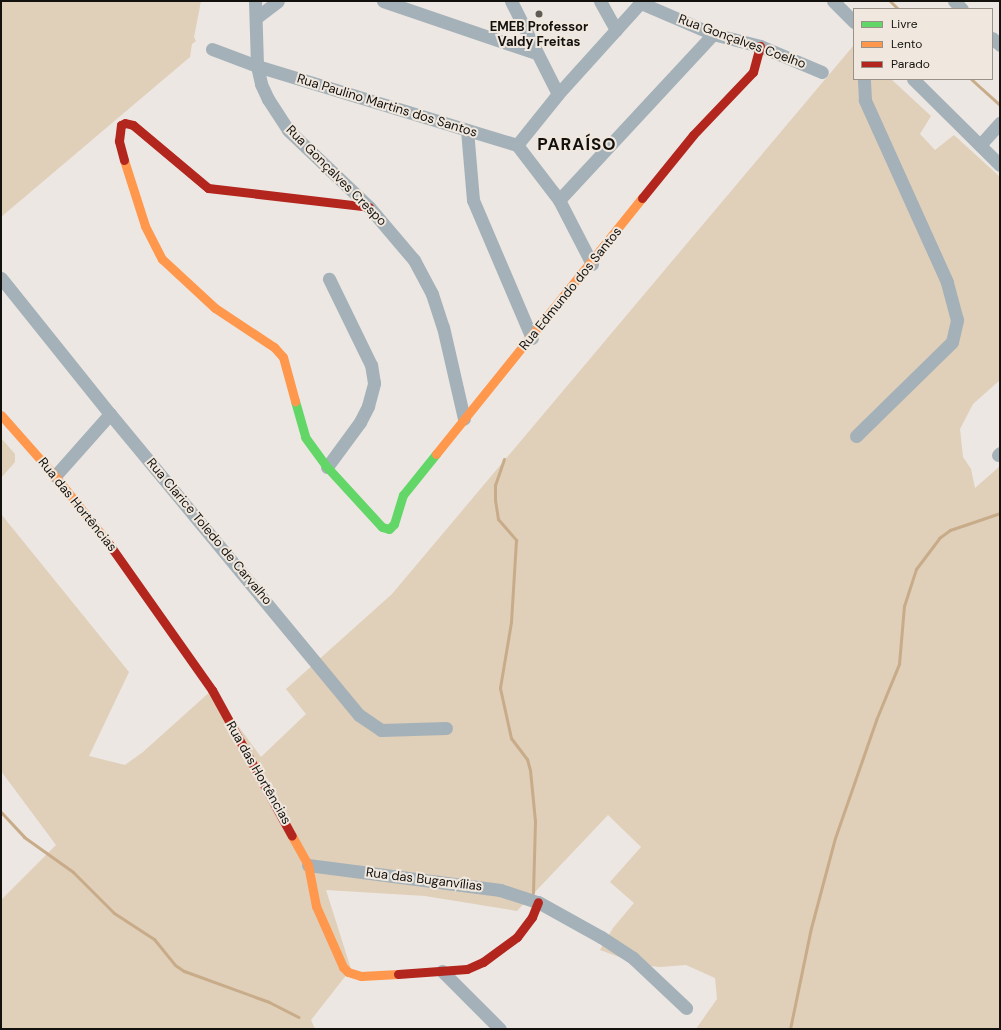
<!DOCTYPE html>
<html>
<head>
<meta charset="utf-8">
<style>
	body { margin:0 }
	#map { position:relative; width:1001px; height:1030px; overflow:hidden; background:#ece7e2; font-family:"DM Sans",sans-serif }
	div>[style] { position:absolute }
	[style*='--x'] { left:calc(var(--x)*1px); top:calc(var(--y)*1px); width:calc(var(--w)*1px); rotate:calc(var(--a)*1deg) }
	.green>* { inset:0; background:#e0cfb9 }
	.stream>* { height:3px; margin:-1.5px; padding:0 1.5px; transform-origin:1.5px; border-radius:1.5px; background:#c8ac89 }
	.street>* { height:13px; margin:-6.5px; padding:0 6.5px; transform-origin:6.5px; border-radius:6.5px; background:#a4b1b8 }
	.fast>* { height:9px; margin:-4.5px; padding:0 4.5px; transform-origin:4.5px; border-radius:4.5px; background:#63d668 }
	.slow>* { height:9px; margin:-4.5px; padding:0 4.5px; transform-origin:4.5px; border-radius:4.5px; background:#ff974d }
	.jam>* { height:9px; margin:-4.5px; padding:0 4.5px; transform-origin:4.5px; border-radius:4.5px; background:#b3261e }
	.dots>* { width:11px; height:11px; translate:-50% -50%; box-sizing:border-box; border:2px solid #f0e8de; border-radius:50% }
	span { translate:-50% -50%; white-space:nowrap; text-align:center; line-height:1.15; -webkit-text-stroke:4px #f0e8de; paint-order:stroke }
	.poi-label { font-size:13px; color:#13110e; font-weight:700 }
	.street-label { font-size:13px; color:#13110e }
	.district-label { font-size:17px; color:#13110e; font-weight:700; letter-spacing:1px }
	.frame { position:absolute; inset:0; border:2px solid #13110e; pointer-events:none }
	.legend { position:absolute; left:853px; top:8px; width:140px; height:72px; box-sizing:border-box; background:#f0e8de; border:1px solid #98928b; margin:0; padding:5px 7px; list-style:none; font-size:12px; color:#13110e }
	.legend li { display:flex; align-items:center; gap:8px; height:20px }
	.legend b { width:20px; border:1px solid #98928b }
</style>
</head>
<body>
<div id="map">
	<div class="green">
		<div style="clip-path:polygon(1px 1px,201px 1px,194px 37px,196px 41px,192px 44px,190px 57px,1px 217px)"></div>
		<div style="clip-path:polygon(854px 45px,854px 79px,891px 79px,931px 116px,920px 134px,935px 150px,954px 135px,1000px 177px,1000px 380px,973px 404px,960px 429px,963px 457px,971px 469px,975px 488px,1000px 466px,1000px 1029px,696px 1029px,717px 999px,715px 978px,686px 965px,660px 967px,641px 965px,600px 950px,613px 928px,634px 903px,610px 882px,641px 847px,608px 815px,517px 911px,425px 896px,326px 890px,351px 969px,311px 1020px,315px 1029px,1px 1029px,1px 900px,56px 845px,1px 771px,1px 514px,129px 672px,89px 756px,125px 765px,143px 752px,212px 690px,261px 757px,306px 714px,286px 689px,392px 594px)"></div>
		<div style="clip-path:polygon(1px 438px,15px 454px,15px 462px,1px 478px)"></div>
	</div>
	<div class="stream">
		<div style="--x:890;--y:1;--w:11;--a:45"></div>
		<div style="--x:971;--y:79;--w:39;--a:42"></div>
		<div style="--x:504;--y:459;--w:28;--a:109"></div>
		<div style="--x:495;--y:485;--w:15;--a:90"></div>
		<div style="--x:495;--y:500;--w:19;--a:81"></div>
		<div style="--x:498;--y:519;--w:28;--a:49"></div>
		<div style="--x:516;--y:540;--w:82;--a:93.5"></div>
		<div style="--x:511;--y:622;--w:67;--a:99.5"></div>
		<div style="--x:500;--y:688;--w:51;--a:77.6"></div>
		<div style="--x:511;--y:738;--w:26;--a:53"></div>
		<div style="--x:527;--y:759;--w:11;--a:75"></div>
		<div style="--x:530;--y:770;--w:51;--a:84.4"></div>
		<div style="--x:535;--y:821;--w:72;--a:91.6"></div>
		<div style="--x:1;--y:812;--w:34;--a:47"></div>
		<div style="--x:24;--y:837;--w:60;--a:35.5"></div>
		<div style="--x:73;--y:872;--w:58;--a:45"></div>
		<div style="--x:114;--y:913;--w:48;--a:33"></div>
		<div style="--x:154;--y:939;--w:33;--a:51"></div>
		<div style="--x:175;--y:965;--w:11;--a:34"></div>
		<div style="--x:184;--y:971;--w:90;--a:20"></div>
		<div style="--x:269;--y:1002;--w:33;--a:27"></div>
		<div style="--x:790;--y:1029;--w:103;--a:-78.3"></div>
		<div style="--x:811;--y:928;--w:93;--a:-75.1"></div>
		<div style="--x:835;--y:838;--w:125;--a:-70.8"></div>
		<div style="--x:876;--y:720;--w:61;--a:-67.7"></div>
		<div style="--x:899;--y:664;--w:58;--a:-85.1"></div>
		<div style="--x:904;--y:606;--w:39;--a:-72"></div>
		<div style="--x:916;--y:569;--w:39;--a:-53"></div>
		<div style="--x:939;--y:538;--w:14;--a:-36"></div>
		<div style="--x:950;--y:530;--w:53;--a:-18.8"></div>
	</div>
	<div class="street">
		<div style="--x:255;--y:1;--w:65;--a:88.2"></div>
		<div style="--x:257;--y:66;--w:18;--a:77"></div>
		<div style="--x:261;--y:84;--w:17;--a:65"></div>
		<div style="--x:268;--y:99;--w:37;--a:57"></div>
		<div style="--x:288;--y:130;--w:112;--a:43.5"></div>
		<div style="--x:369;--y:207;--w:70;--a:49.7"></div>
		<div style="--x:414;--y:260;--w:38;--a:62"></div>
		<div style="--x:432;--y:294;--w:35;--a:72"></div>
		<div style="--x:443;--y:327;--w:94;--a:77.1"></div>
		<div style="--x:383;--y:1;--w:162;--a:18.8"></div>
		<div style="--x:511;--y:1;--w:104;--a:63.2"></div>
		<div style="--x:600;--y:1;--w:33;--a:61"></div>
		<div style="--x:833;--y:1;--w:30;--a:45"></div>
		<div style="--x:954;--y:1;--w:11;--a:45"></div>
		<div style="--x:641;--y:3;--w:78;--a:23.3"></div>
		<div style="--x:713;--y:34;--w:49;--a:14.3"></div>
		<div style="--x:760;--y:46;--w:67;--a:22.8"></div>
		<div style="--x:257;--y:17;--w:26;--a:-37"></div>
		<div style="--x:992;--y:38;--w:11;--a:41"></div>
		<div style="--x:212;--y:49;--w:48;--a:20.7"></div>
		<div style="--x:257;--y:66;--w:272;--a:16.9"></div>
		<div style="--x:913;--y:79;--w:122;--a:44.7"></div>
		<div style="--x:467;--y:130;--w:70;--a:85.1"></div>
		<div style="--x:473;--y:200;--w:150;--a:66.9"></div>
		<div style="--x:517;--y:145;--w:65;--a:-51.2"></div>
		<div style="--x:558;--y:94;--w:125;--a:-47.9"></div>
		<div style="--x:517;--y:145;--w:69;--a:52.6"></div>
		<div style="--x:559;--y:200;--w:72;--a:62.7"></div>
		<div style="--x:980;--y:145;--w:30;--a:-48"></div>
		<div style="--x:559;--y:200;--w:226;--a:-47.1"></div>
		<div style="--x:1;--y:278;--w:174;--a:51.3"></div>
		<div style="--x:110;--y:414;--w:391;--a:50.4"></div>
		<div style="--x:359;--y:715;--w:27;--a:34"></div>
		<div style="--x:381;--y:730;--w:65;--a:-1.8"></div>
		<div style="--x:856;--y:436;--w:134;--a:-44.4"></div>
		<div style="--x:952;--y:342;--w:23;--a:-77"></div>
		<div style="--x:957;--y:320;--w:39;--a:-105"></div>
		<div style="--x:947;--y:282;--w:200;--a:-114.3"></div>
		<div style="--x:865;--y:100;--w:21;--a:-93"></div>
		<div style="--x:998;--y:455;--w:3;--a:-45"></div>
		<div style="--x:327;--y:467;--w:56;--a:-53.7"></div>
		<div style="--x:360;--y:422;--w:18;--a:-63"></div>
		<div style="--x:368;--y:406;--w:24;--a:-75"></div>
		<div style="--x:374;--y:383;--w:18;--a:-99"></div>
		<div style="--x:371;--y:365;--w:96;--a:-116"></div>
		<div style="--x:55;--y:476;--w:83;--a:-48.4"></div>
		<div style="--x:308;--y:865;--w:194;--a:7.4"></div>
		<div style="--x:500;--y:890;--w:40;--a:18"></div>
		<div style="--x:538;--y:902;--w:72;--a:29.1"></div>
		<div style="--x:601;--y:937;--w:38;--a:33"></div>
		<div style="--x:633;--y:958;--w:73;--a:43.3"></div>
		<div style="--x:442;--y:971;--w:82;--a:45"></div>
	</div>
	<div class="fast">
		<div style="--x:295;--y:401;--w:37;--a:74"></div>
		<div style="--x:305;--y:437;--w:37;--a:54"></div>
		<div style="--x:327;--y:467;--w:81;--a:47.5"></div>
		<div style="--x:382;--y:527;--w:7;--a:16"></div>
		<div style="--x:389;--y:529;--w:7;--a:-45"></div>
		<div style="--x:394;--y:524;--w:30;--a:-73"></div>
		<div style="--x:403;--y:495;--w:53;--a:-51.2"></div>
	</div>
	<div class="slow">
		<div style="--x:124;--y:160;--w:69;--a:72.3"></div>
		<div style="--x:145;--y:226;--w:37;--a:63"></div>
		<div style="--x:162;--y:259;--w:72;--a:42.8"></div>
		<div style="--x:215;--y:308;--w:71;--a:33.5"></div>
		<div style="--x:274;--y:347;--w:13;--a:48"></div>
		<div style="--x:283;--y:357;--w:46;--a:74.7"></div>
		<div style="--x:1;--y:415;--w:81;--a:48.5"></div>
		<div style="--x:55;--y:476;--w:87;--a:51.5"></div>
		<div style="--x:436;--y:454;--w:329;--a:-51.2"></div>
		<div style="--x:292;--y:836;--w:33;--a:61"></div>
		<div style="--x:308;--y:865;--w:42;--a:79"></div>
		<div style="--x:316;--y:906;--w:67;--a:66.1"></div>
		<div style="--x:343;--y:967;--w:7;--a:45"></div>
		<div style="--x:348;--y:972;--w:14;--a:17"></div>
		<div style="--x:361;--y:976;--w:37;--a:-3"></div>
	</div>
	<div class="jam">
		<div style="--x:124;--y:160;--w:20;--a:-105"></div>
		<div style="--x:119;--y:141;--w:16;--a:-83"></div>
		<div style="--x:121;--y:125;--w:4;--a:-27"></div>
		<div style="--x:125;--y:123;--w:8;--a:14"></div>
		<div style="--x:133;--y:125;--w:98;--a:40"></div>
		<div style="--x:208;--y:188;--w:162;--a:6.7"></div>
		<div style="--x:642;--y:198;--w:81;--a:-51"></div>
		<div style="--x:693;--y:135;--w:87;--a:-46.4"></div>
		<div style="--x:753;--y:72;--w:27;--a:-75"></div>
		<div style="--x:109;--y:544;--w:179;--a:54.8"></div>
		<div style="--x:212;--y:690;--w:166;--a:61.3"></div>
		<div style="--x:398;--y:974;--w:69;--a:-4.1"></div>
		<div style="--x:467;--y:969;--w:17;--a:-24"></div>
		<div style="--x:483;--y:962;--w:42;--a:-36.3"></div>
		<div style="--x:517;--y:937;--w:25;--a:-53"></div>
		<div style="--x:532;--y:917;--w:16;--a:-68"></div>
	</div>
	<div class="dots">
		<div style="left:539px;top:14px;background:#5f5c58"></div>
	</div>
	<div class="poi-label">
		<span style="left:539px;top:35px">EMEB Professor<br>Valdy Freitas</span>
	</div>
	<div class="street-label">
		<span style="left:742px;top:42px;rotate:20deg">Rua Gonçalves Coelho</span>
		<span style="left:387px;top:106px;rotate:17deg">Rua Paulino Martins dos Santos</span>
		<span style="left:336px;top:176px;rotate:45deg">Rua Gonçalves Crespo</span>
		<span style="left:571px;top:289px;rotate:-51deg">Rua Edmundo dos Santos</span>
		<span style="left:77px;top:505px;rotate:51deg">Rua das Hortências</span>
		<span style="left:209px;top:532px;rotate:50deg">Rua Clarice Toledo de Carvalho</span>
		<span style="left:258px;top:773px;rotate:60deg">Rua das Hortências</span>
		<span style="left:424px;top:880px;rotate:7deg">Rua das Buganvílias</span>
	</div>
	<div class="district-label">
		<span style="left:577px;top:145px">PARAÍSO</span>
	</div>
	<div class="frame"></div>
	<ul class="legend">
	<li><b style="height:5px;background:#63d668"></b>Livre</li>
	<li><b style="height:5px;background:#ff974d"></b>Lento</li>
	<li><b style="height:5px;background:#b3261e"></b>Parado</li>
	</ul>
</div>
</body>
</html>
